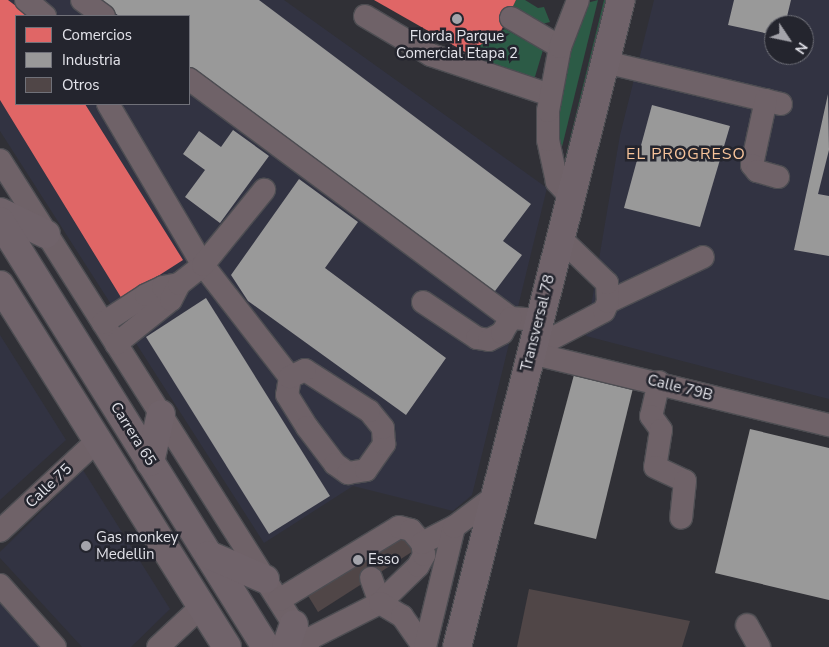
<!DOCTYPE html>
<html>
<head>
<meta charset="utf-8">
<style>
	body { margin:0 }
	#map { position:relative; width:829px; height:647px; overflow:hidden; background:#303036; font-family:"Nunito Sans",sans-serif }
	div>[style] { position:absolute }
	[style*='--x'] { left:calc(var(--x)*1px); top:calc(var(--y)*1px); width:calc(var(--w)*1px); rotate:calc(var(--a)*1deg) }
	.built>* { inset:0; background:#323342 }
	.green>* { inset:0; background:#2c5b46 }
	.shops>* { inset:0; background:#e06666 }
	.industry>* { inset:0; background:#999 }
	.building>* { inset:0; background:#504647 }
	.roads { filter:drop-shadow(1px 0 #4d4d52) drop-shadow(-1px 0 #4d4d52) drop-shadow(0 1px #4d4d52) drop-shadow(0 -1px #4d4d52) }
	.minor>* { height:22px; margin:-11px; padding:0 11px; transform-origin:11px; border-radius:11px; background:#6f6268 }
	.major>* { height:28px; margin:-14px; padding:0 14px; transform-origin:14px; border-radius:14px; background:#70636a }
	.dots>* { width:14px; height:14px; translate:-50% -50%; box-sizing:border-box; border:2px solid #24252e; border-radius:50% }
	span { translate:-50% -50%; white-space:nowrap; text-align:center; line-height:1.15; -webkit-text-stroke:5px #24252e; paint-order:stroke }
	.poi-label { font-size:15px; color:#e3e3ea }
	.left { translate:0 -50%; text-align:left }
	.street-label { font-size:15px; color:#e3e3ea }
	.neighbourhood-label { font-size:16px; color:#f7c39a; letter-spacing:1px }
	.legend { position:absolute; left:15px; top:15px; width:175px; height:90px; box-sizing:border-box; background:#24252e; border:1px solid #707179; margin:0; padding:6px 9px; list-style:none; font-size:15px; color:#e3e3ea }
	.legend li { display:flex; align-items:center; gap:10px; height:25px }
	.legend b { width:25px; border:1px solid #707179 }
	.north { position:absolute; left:764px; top:15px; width:50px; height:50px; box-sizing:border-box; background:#24252e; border:1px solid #707179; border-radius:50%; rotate:124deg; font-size:14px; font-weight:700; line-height:20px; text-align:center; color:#e3e3ea }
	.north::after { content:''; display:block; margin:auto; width:18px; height:22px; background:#a4a4ab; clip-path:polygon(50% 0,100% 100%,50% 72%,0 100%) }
</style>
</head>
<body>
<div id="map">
	<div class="built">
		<div style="clip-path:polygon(evenodd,0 0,284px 0,547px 188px,472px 495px,453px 511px,353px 486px,264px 543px,0 131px,0 0,16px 16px,189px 16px,189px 104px,16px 104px,16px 16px)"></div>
		<div style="clip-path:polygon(evenodd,654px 0,829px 0,829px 399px,586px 336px,620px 135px,654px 0,774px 25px,804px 25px,804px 55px,774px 55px,774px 25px)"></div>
		<div style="clip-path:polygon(0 335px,66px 440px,0 500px)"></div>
		<div style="clip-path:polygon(83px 470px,170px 609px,131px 647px,82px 647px,0 558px,0 552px)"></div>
		<div style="clip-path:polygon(0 601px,43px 647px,0 647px)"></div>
	</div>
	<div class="green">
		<div style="clip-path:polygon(516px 0,525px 0,538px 8px,544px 7px,550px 22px,542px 24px,513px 6px)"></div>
		<div style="clip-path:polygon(598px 0,560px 155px,557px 137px,557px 99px,583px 4px)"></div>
		<div style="clip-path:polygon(604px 0,614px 0,568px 182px,562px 171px)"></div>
		<div style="clip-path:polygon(505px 29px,543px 50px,534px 80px,470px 61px,477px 47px)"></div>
	</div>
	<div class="shops">
		<div style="clip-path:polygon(0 0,8px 0,29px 16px,16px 16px,16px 104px,85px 104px,183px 260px,122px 299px,0 100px)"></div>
		<div style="clip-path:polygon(374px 0,516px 0,500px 33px,467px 53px)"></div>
	</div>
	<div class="industry">
		<div style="clip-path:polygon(98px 0,259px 0,531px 204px,503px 241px,522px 255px,492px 295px,189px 68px,189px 16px,119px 16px)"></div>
		<div style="clip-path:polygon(734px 0,791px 0,785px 25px,774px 25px,774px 35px,728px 25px)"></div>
		<div style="clip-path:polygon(828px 94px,829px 150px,818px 194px,829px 196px,829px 256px,794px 250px)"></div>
		<div style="clip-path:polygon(652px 105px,730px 126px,700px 227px,624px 208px)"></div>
		<div style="clip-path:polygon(233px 130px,269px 156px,220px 223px,185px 197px,205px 170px,183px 154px,199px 131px,221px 147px)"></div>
		<div style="clip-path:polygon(299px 179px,358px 222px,325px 268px,446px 358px,406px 415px,248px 301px,231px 275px)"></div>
		<div style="clip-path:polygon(206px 298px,330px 496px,269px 534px,146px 337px)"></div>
		<div style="clip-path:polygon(575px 371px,635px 380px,596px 539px,534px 524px)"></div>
		<div style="clip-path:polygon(750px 429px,829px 448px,829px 600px,715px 573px)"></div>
	</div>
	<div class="building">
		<div style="clip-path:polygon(407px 530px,418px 548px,318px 612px,307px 594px)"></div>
		<div style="clip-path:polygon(529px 589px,690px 621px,682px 647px,517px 647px)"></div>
	</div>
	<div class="roads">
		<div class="minor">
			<div style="--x:26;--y:0;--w:25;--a:40"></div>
			<div style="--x:82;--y:0;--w:27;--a:36"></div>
			<div style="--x:365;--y:16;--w:77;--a:30.6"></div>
			<div style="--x:431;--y:55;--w:126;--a:18.6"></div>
			<div style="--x:511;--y:18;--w:57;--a:30.6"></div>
			<div style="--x:605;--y:62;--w:181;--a:13.4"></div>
			<div style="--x:189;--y:79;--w:401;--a:36.6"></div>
			<div style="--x:511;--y:318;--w:28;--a:4"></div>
			<div style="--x:766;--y:100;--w:66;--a:102.2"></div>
			<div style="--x:752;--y:165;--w:8;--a:50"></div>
			<div style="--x:757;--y:171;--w:22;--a:16"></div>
			<div style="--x:108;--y:104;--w:187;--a:59.5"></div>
			<div style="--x:203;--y:265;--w:142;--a:52.2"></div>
			<div style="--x:290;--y:377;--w:18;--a:99"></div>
			<div style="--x:287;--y:395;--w:38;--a:58"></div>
			<div style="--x:307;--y:427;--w:46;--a:52.9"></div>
			<div style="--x:335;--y:464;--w:16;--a:35"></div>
			<div style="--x:348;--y:473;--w:18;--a:-9"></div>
			<div style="--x:366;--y:470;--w:32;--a:-55"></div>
			<div style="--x:384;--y:444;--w:16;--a:-94"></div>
			<div style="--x:383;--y:428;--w:22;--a:-129"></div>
			<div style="--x:369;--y:411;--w:76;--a:-147.4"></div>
			<div style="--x:305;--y:370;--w:17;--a:155"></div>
			<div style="--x:0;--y:160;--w:576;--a:57.69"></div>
			<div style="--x:571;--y:197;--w:21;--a:-133"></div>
			<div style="--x:557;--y:182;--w:43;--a:-102.1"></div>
			<div style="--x:548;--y:140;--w:29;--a:-90"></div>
			<div style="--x:548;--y:111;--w:65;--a:-79.4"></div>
			<div style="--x:560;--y:47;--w:50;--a:-69"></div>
			<div style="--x:423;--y:302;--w:65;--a:33.7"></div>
			<div style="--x:477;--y:338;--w:12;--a:9"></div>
			<div style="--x:489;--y:340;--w:15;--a:-28"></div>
			<div style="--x:502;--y:333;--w:17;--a:-59"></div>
			<div style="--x:608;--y:302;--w:105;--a:-25.3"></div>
			<div style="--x:103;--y:323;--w:51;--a:-33.1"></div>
			<div style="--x:146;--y:295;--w:19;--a:-25"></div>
			<div style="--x:163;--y:287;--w:16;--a:-11"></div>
			<div style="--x:116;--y:344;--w:70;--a:-38.7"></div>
			<div style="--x:171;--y:300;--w:18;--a:-63"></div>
			<div style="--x:179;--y:284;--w:31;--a:-38"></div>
			<div style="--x:203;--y:265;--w:97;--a:-50.9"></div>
			<div style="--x:532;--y:349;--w:81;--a:-27.8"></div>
			<div style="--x:604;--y:311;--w:10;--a:-66"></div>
			<div style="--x:608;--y:302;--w:19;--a:-93"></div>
			<div style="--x:607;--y:283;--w:65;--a:-136.2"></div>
			<div style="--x:531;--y:353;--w:307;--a:13.6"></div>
			<div style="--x:659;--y:382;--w:35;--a:103"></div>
			<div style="--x:651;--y:416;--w:17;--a:54"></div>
			<div style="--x:661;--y:430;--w:37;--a:99"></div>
			<div style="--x:655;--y:467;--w:33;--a:25"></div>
			<div style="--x:685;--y:481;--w:37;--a:96"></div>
			<div style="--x:0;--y:531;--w:134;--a:-42.9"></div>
			<div style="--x:371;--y:578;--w:27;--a:70"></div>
			<div style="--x:380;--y:603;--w:53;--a:-44.2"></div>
			<div style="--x:418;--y:566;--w:13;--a:-61"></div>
			<div style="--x:424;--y:555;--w:12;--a:-99"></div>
			<div style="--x:0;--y:585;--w:83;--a:48.4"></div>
			<div style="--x:279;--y:600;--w:140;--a:-31.3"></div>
			<div style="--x:399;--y:527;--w:12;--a:14"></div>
			<div style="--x:411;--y:530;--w:17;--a:50"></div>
			<div style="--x:422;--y:543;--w:36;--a:-27"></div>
			<div style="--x:747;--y:625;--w:25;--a:61"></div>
			<div style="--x:305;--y:641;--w:84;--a:-26.9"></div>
			<div style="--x:380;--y:603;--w:26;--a:31"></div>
			<div style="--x:402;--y:616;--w:38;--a:55"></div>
			<div style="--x:158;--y:647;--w:60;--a:-43"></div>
			<div style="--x:425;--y:647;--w:123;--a:-76.4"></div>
			<div style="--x:454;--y:527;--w:50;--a:-36.9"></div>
		</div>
		<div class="major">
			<div style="--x:0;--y:212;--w:51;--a:25.6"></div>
			<div style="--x:0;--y:221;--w:502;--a:58.02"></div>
			<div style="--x:0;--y:285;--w:427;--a:57.9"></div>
			<div style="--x:150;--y:462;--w:49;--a:-77.1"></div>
			<div style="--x:209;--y:555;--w:61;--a:23.2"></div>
			<div style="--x:286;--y:647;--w:24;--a:-71"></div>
			<div style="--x:457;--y:647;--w:667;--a:-75.78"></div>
		</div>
	</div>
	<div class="dots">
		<div style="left:457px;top:19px;background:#a4a4ab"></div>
		<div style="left:86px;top:546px;background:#a4a4ab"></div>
		<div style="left:358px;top:560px;background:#a4a4ab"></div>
	</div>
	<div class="poi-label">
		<span style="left:457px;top:45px">Florda Parque<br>Comercial Etapa 2</span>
		<span class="left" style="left:96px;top:546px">Gas monkey<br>Medellin</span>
		<span class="left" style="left:368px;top:560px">Esso</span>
	</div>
	<div class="street-label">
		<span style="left:538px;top:323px;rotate:-76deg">Transversal 78</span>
		<span style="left:680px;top:388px;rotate:14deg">Calle 79B</span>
		<span style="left:133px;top:434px;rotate:58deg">Carrera 65</span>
		<span style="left:49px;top:486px;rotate:-43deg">Calle 75</span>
	</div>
	<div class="neighbourhood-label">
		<span style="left:686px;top:154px">EL PROGRESO</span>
	</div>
	<ul class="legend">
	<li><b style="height:14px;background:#e06666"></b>Comercios</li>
	<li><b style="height:14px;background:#999"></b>Industria</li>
	<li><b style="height:14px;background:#504647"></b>Otros</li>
	</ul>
	<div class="north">N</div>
</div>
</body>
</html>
